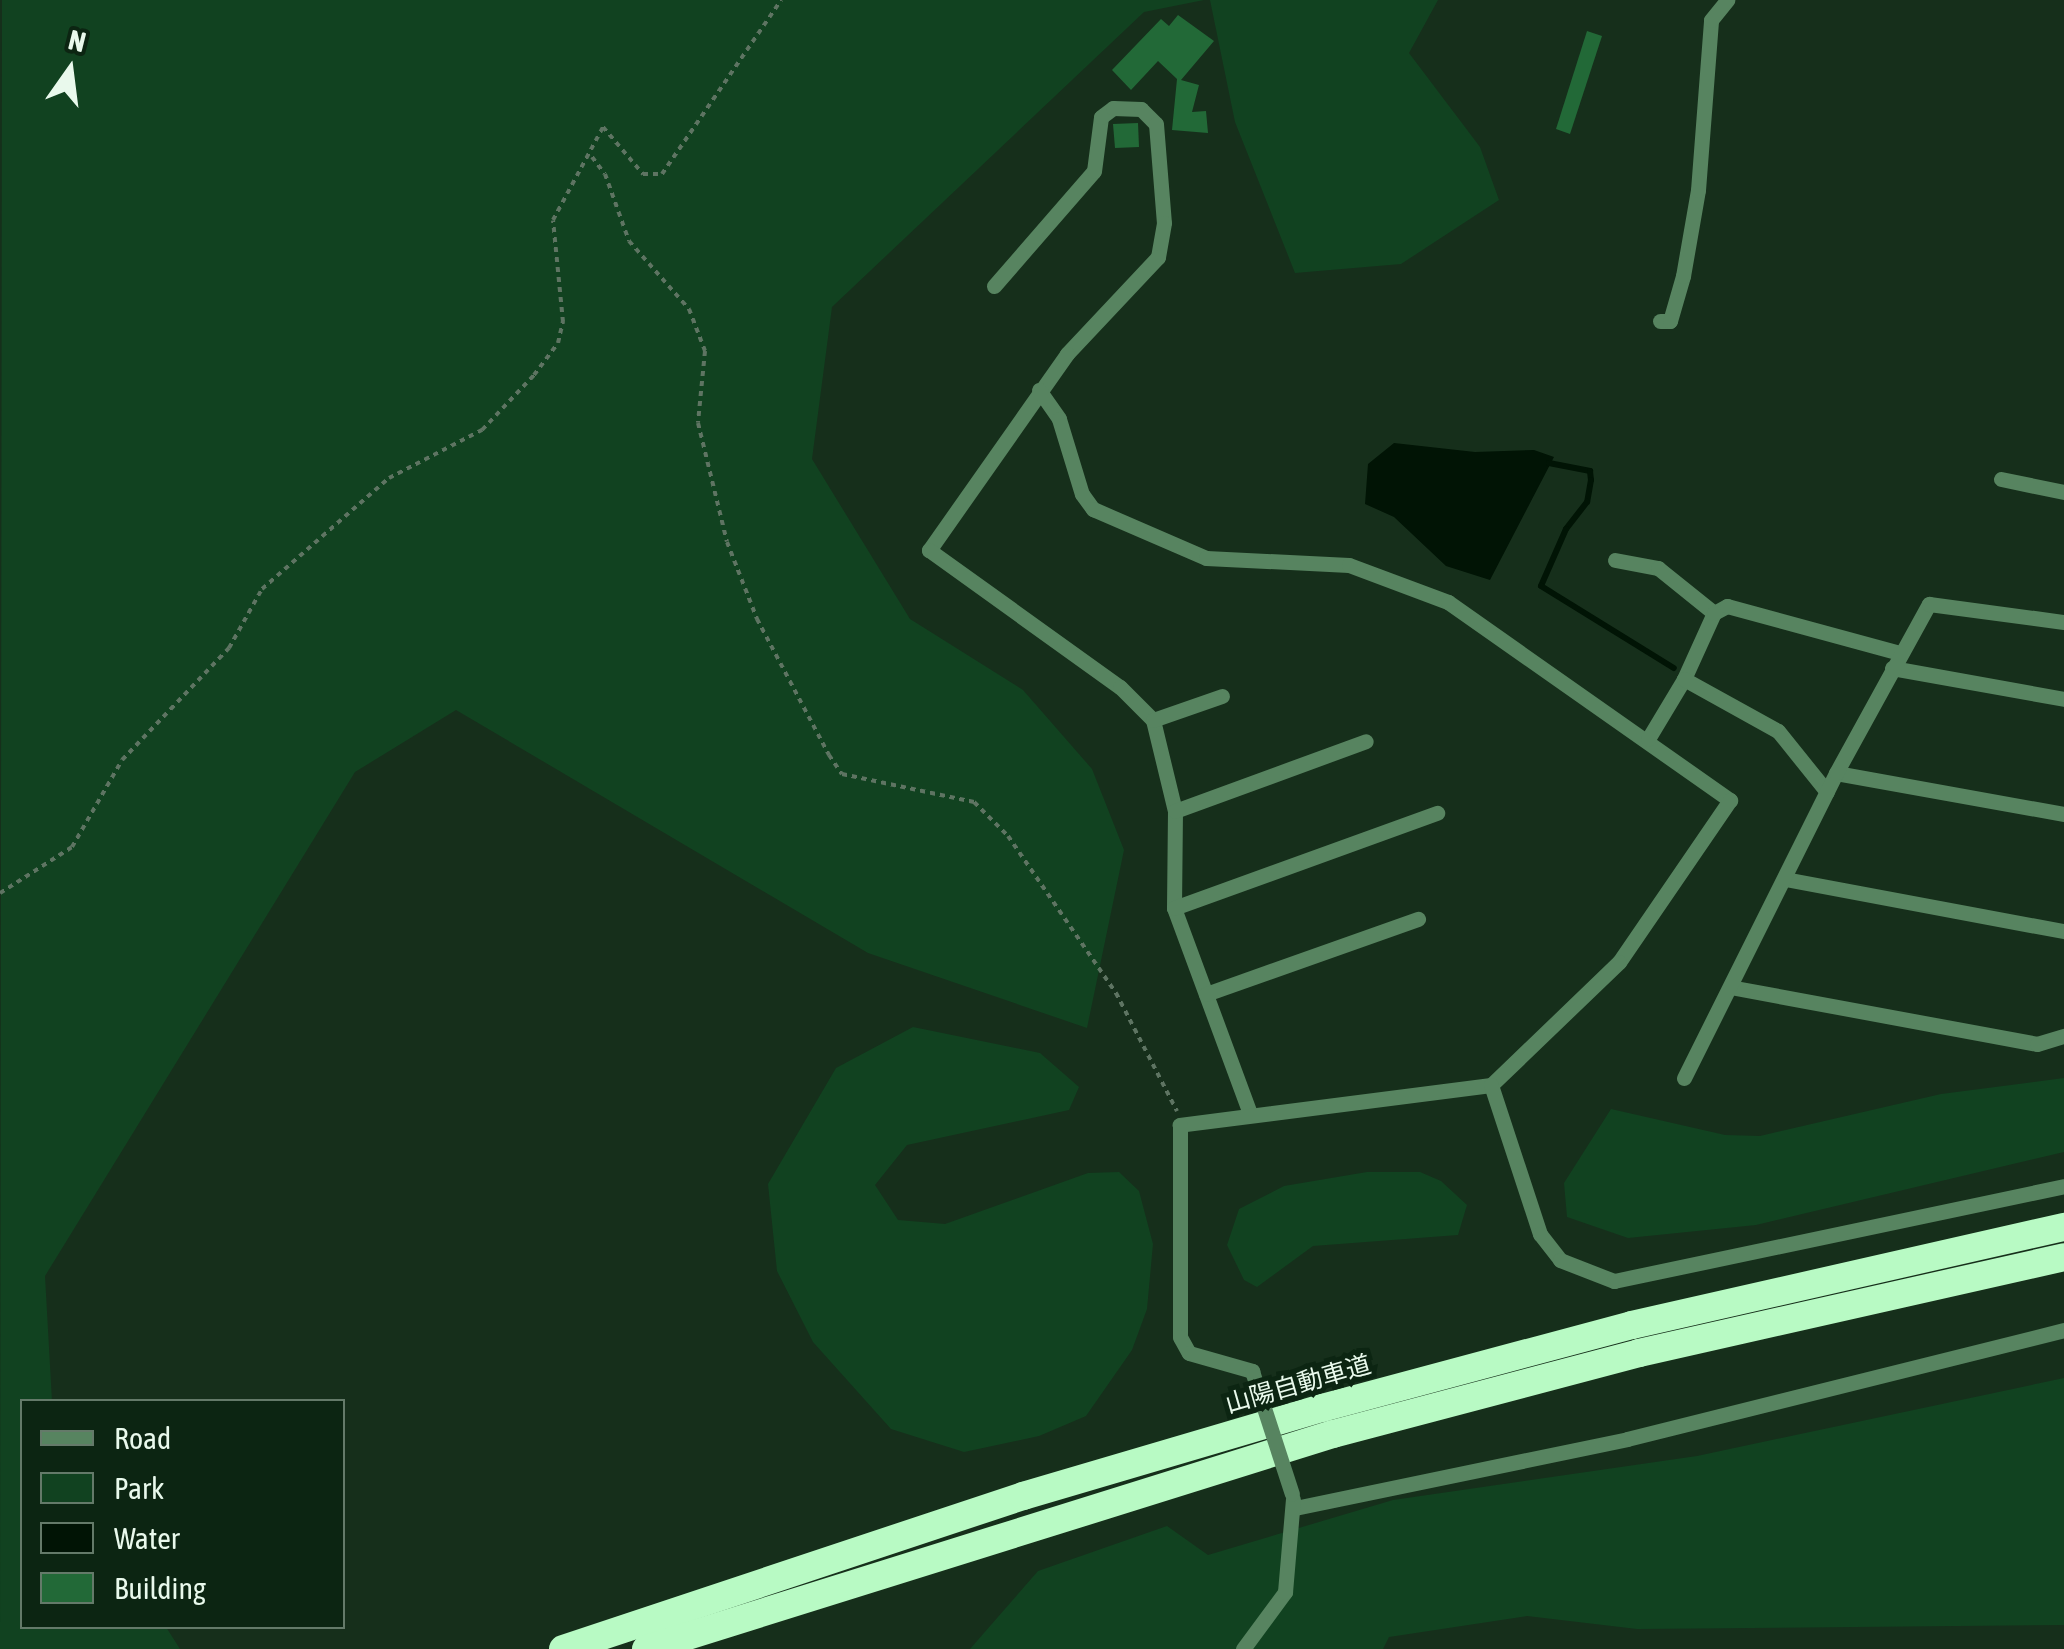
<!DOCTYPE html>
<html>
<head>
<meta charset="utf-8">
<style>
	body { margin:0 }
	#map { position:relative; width:2064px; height:1649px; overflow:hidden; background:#162f1b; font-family:"Asap Condensed","Noto Sans JP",sans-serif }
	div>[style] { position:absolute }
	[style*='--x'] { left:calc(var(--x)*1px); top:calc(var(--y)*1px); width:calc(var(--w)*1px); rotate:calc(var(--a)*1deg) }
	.green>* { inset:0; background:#114220 }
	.water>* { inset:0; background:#011405 }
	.stream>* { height:6px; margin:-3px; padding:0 3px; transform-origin:3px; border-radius:3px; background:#011405 }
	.building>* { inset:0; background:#226937 }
	.path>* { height:4px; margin-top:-2px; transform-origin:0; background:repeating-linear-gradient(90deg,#5e7462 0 5px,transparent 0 10px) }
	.street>* { height:15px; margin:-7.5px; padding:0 7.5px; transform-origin:7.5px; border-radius:7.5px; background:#578460 }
	.highway>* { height:28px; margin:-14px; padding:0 14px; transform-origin:14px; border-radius:14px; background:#b8fac4 }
	.street-bridge>* { height:15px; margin:-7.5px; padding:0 7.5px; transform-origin:7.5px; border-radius:7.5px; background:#578460 }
	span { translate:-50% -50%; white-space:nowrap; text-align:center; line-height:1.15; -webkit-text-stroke:10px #0c2512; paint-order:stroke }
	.street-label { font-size:25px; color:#e9f9ec }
	.legend { position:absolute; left:20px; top:1399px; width:325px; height:230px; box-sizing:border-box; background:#0c2512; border:2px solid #647a69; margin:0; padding:12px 18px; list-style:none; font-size:30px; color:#e9f9ec }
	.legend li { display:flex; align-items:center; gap:20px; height:50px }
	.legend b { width:50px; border:2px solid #647a69 }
	.north { position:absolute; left:20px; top:20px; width:100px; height:100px; -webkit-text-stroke:8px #0c2512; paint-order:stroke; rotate:14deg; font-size:28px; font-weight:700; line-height:40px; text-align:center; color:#e9f9ec }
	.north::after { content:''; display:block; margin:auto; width:35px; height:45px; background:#e9f9ec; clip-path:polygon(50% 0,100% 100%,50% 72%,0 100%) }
</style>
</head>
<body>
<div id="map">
	<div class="green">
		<div style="clip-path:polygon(2px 0,1204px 0,1144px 12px,832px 307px,812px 459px,910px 619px,1023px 690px,1092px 769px,1124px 850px,1087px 1028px,868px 953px,456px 710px,355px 772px,45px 1276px,52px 1401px,22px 1402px,22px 1626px,166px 1627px,180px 1649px,0 1649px)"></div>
		<div style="clip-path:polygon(1210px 0,1438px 0,1409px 53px,1480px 147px,1499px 200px,1401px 264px,1295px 273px,1235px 122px)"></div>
		<div style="clip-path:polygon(913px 1027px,1040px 1053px,1079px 1087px,1069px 1110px,907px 1145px,875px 1185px,898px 1220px,945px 1224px,1088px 1173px,1119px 1172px,1139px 1191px,1153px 1244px,1147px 1309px,1132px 1350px,1086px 1416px,1039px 1436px,964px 1452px,891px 1429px,813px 1342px,777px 1271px,768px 1184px,836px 1068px)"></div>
		<div style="clip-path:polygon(2064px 1078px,2064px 1152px,1756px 1225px,1628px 1238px,1567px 1217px,1564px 1183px,1611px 1109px,1725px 1135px,1760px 1136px,1941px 1094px)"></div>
		<div style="clip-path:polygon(1367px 1172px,1420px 1172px,1441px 1181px,1467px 1205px,1458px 1235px,1313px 1246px,1257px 1287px,1244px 1280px,1227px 1245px,1239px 1209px,1284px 1186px)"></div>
		<div style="clip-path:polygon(2064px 1378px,2064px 1625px,1637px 1629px,1527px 1616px,1389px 1637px,1383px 1649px,970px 1649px,1038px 1571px,1167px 1526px,1208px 1555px,1393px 1500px,1697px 1456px)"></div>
	</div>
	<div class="water">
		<div style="clip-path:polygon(1394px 443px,1475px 452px,1534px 450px,1554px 457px,1490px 580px,1446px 566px,1394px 517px,1365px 504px,1368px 464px)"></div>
	</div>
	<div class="stream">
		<div style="--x:1549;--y:463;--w:42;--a:11"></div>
		<div style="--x:1590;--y:471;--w:9;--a:84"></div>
		<div style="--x:1591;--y:480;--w:22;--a:100"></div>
		<div style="--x:1587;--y:502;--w:34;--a:128"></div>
		<div style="--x:1566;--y:529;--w:62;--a:113.7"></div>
		<div style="--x:1541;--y:586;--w:156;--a:31.7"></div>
	</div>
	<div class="building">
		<div style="clip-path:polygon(1178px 15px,1214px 41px,1181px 80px,1199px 85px,1192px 112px,1206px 111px,1208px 133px,1172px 130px,1177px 79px,1158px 61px,1131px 90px,1112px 70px,1161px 19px,1169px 26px)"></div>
		<div style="clip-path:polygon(1587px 31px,1602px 36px,1570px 134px,1556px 129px)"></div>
		<div style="clip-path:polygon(1138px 123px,1139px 147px,1115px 148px,1113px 124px)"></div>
	</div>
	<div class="path">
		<div style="--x:592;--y:157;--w:21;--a:53"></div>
		<div style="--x:605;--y:174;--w:71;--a:70.3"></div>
		<div style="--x:629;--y:241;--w:91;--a:48.6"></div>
		<div style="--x:689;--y:309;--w:45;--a:69.1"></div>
		<div style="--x:705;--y:351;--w:72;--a:95.6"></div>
		<div style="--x:698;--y:423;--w:122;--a:76.3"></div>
		<div style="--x:727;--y:542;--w:83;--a:68.7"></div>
		<div style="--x:757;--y:619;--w:154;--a:62.1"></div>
		<div style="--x:829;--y:755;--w:23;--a:56"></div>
		<div style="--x:842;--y:774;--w:135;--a:12"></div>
		<div style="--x:974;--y:802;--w:48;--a:45"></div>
		<div style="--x:1008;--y:836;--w:191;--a:55.5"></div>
		<div style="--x:1116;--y:993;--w:133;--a:62.7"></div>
		<div style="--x:0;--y:893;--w:85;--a:-32.6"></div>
		<div style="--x:72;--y:847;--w:100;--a:-60.1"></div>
		<div style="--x:122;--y:760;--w:155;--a:-46.3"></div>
		<div style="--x:229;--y:648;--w:68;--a:-60.8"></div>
		<div style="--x:262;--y:589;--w:169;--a:-41.2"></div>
		<div style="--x:389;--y:478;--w:105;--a:-27.3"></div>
		<div style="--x:482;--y:430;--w:76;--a:-46.6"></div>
		<div style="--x:534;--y:375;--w:40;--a:-53"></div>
		<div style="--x:558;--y:343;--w:22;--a:-77"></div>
		<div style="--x:563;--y:322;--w:102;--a:-95.6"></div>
		<div style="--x:553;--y:220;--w:106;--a:-61.7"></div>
		<div style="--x:603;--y:127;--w:62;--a:49.6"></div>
		<div style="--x:643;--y:174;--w:19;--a:0"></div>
		<div style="--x:662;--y:174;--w:211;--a:-55.6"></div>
	</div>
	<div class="street">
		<div style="--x:994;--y:286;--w:152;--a:-49"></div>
		<div style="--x:1094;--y:171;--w:54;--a:-82.6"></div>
		<div style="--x:1101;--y:117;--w:15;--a:-37"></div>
		<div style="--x:1113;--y:108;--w:28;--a:2"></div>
		<div style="--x:1141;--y:109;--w:21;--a:45"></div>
		<div style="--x:1156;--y:124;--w:99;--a:85.4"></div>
		<div style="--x:1164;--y:223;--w:35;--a:100"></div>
		<div style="--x:1158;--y:257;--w:133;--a:133.2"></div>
		<div style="--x:1067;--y:354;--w:240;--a:125.1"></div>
		<div style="--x:929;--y:550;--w:235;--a:35.7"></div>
		<div style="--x:1120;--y:687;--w:47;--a:45"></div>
		<div style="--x:1153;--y:720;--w:94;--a:76.4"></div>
		<div style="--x:1175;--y:811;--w:97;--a:90.6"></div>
		<div style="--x:1174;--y:908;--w:220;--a:69.7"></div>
		<div style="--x:1660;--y:321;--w:10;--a:0"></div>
		<div style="--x:1670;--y:321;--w:47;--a:-73.9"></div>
		<div style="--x:1683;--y:276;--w:87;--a:-80.1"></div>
		<div style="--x:1698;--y:190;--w:170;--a:-85.6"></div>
		<div style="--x:1711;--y:20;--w:26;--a:-51"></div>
		<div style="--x:1039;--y:390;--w:35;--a:55"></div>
		<div style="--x:1059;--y:419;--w:78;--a:73"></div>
		<div style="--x:1082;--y:494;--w:19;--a:54"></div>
		<div style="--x:1093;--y:509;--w:123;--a:23.4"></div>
		<div style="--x:1206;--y:558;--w:143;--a:2.8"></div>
		<div style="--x:1349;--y:565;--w:106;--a:20.5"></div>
		<div style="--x:1448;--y:602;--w:345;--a:35.1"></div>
		<div style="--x:1730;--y:800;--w:196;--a:124.4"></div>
		<div style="--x:1619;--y:962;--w:178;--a:136.1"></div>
		<div style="--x:1491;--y:1085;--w:314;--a:172.7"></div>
		<div style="--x:1180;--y:1125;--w:212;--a:90"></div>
		<div style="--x:1180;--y:1337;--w:18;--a:61"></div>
		<div style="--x:1189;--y:1353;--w:66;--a:15.9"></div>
		<div style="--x:2001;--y:479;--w:64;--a:11.7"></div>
		<div style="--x:1615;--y:560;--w:44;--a:10.5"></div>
		<div style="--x:1658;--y:568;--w:72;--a:38.8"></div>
		<div style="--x:1892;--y:668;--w:175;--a:10.2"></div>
		<div style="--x:1684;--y:679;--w:72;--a:-65.6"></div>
		<div style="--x:1714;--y:613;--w:15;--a:-28"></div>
		<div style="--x:1727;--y:606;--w:179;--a:15.2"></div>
		<div style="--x:1153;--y:720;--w:73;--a:-19.2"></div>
		<div style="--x:1648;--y:739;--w:70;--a:-59"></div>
		<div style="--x:1684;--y:679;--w:107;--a:29"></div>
		<div style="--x:1778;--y:731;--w:78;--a:51.2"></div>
		<div style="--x:1836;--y:773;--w:232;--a:10.2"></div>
		<div style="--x:1175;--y:811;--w:203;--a:-20.1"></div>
		<div style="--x:1785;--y:879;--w:284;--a:10.6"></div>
		<div style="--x:1174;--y:908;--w:280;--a:-19.9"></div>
		<div style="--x:1730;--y:987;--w:312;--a:10.5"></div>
		<div style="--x:2037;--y:1044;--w:28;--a:-17"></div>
		<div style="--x:1206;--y:994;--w:225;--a:-19.5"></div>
		<div style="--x:1684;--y:1078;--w:341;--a:-63.5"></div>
		<div style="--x:1836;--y:773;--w:193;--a:-61.2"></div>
		<div style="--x:1929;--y:604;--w:136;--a:7.6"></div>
		<div style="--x:1491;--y:1085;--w:157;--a:71.8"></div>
		<div style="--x:1540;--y:1234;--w:33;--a:52"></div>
		<div style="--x:1560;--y:1260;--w:58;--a:21.3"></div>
		<div style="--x:1614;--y:1281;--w:460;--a:-11.9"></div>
		<div style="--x:1295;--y:1508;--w:339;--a:-11.7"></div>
		<div style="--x:1627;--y:1439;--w:450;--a:-14"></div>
		<div style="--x:1243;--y:1649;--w:71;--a:-53.6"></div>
		<div style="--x:1285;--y:1592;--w:93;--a:-85.1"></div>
	</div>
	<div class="highway">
		<div style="--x:563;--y:1649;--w:485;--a:-18.4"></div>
		<div style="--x:1023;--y:1496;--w:312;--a:-16.4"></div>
		<div style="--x:1322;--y:1408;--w:321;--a:-15"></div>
		<div style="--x:1632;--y:1325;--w:443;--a:-12.8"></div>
		<div style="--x:646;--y:1649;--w:720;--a:-17.38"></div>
		<div style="--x:1333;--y:1434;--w:317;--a:-14.8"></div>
		<div style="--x:1639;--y:1353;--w:436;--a:-12.7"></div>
	</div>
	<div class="street-bridge">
		<div style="--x:1252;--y:1371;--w:129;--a:72"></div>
	</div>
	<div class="street-label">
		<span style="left:1298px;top:1384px;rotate:-16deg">山陽自動車道</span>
	</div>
	<ul class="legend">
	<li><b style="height:12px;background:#578460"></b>Road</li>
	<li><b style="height:28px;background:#114220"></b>Park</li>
	<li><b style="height:28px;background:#011405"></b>Water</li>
	<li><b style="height:28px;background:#226937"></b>Building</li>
	</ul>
	<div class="north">N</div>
</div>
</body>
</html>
